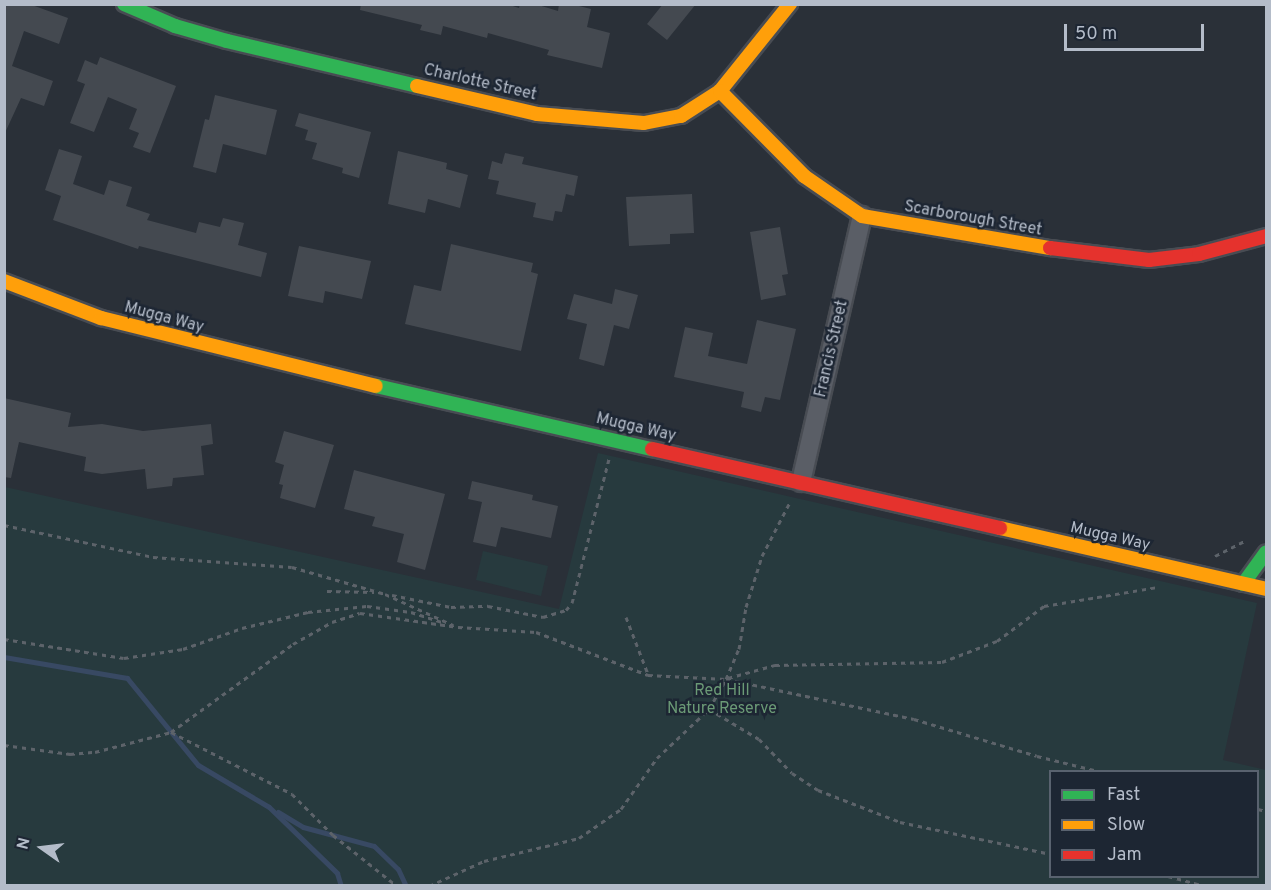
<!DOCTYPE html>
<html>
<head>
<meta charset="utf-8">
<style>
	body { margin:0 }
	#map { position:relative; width:1271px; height:890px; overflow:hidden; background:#2a3038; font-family:Overpass,sans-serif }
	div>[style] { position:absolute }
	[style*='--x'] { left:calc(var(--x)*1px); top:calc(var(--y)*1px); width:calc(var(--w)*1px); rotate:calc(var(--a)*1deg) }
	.green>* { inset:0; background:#273a3e }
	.stream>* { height:5px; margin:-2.5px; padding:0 2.5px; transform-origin:2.5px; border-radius:2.5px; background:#384963 }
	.building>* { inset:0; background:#444950 }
	.path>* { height:3px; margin-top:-1.5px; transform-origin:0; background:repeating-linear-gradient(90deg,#5d636a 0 4.5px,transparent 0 9px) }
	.roads { filter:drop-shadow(2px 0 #484c53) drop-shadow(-2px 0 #484c53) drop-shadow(0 2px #484c53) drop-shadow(0 -2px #484c53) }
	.street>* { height:18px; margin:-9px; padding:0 9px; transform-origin:9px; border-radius:9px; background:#5a5e66 }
	.fast>* { height:14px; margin:-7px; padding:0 7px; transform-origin:7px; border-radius:7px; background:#30b455 }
	.slow>* { height:14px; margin:-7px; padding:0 7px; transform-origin:7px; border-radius:7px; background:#ff9f0a }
	.jam>* { height:14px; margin:-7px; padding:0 7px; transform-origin:7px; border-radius:7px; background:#e5322d }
	span { translate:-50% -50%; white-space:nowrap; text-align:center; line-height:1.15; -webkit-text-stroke:5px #1d2633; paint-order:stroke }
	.street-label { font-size:16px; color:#b4bcc9 }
	.park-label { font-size:16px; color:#6b9a76 }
	.frame { position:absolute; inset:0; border:6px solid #b4bcc9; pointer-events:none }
	.legend { position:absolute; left:1049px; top:770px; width:210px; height:108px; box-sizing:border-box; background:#1d2633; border:2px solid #59626f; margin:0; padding:8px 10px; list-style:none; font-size:18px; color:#b4bcc9 }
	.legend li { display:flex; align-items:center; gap:12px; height:30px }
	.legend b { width:30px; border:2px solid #59626f }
	.north { position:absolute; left:12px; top:818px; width:60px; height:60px; -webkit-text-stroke:4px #1d2633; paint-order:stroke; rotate:284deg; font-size:16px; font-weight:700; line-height:24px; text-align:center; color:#b4bcc9 }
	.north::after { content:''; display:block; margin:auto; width:21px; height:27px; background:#b4bcc9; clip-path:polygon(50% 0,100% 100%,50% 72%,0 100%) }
	.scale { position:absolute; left:1064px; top:24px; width:140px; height:27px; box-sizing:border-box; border:3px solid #b4bcc9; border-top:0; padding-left:8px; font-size:18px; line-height:21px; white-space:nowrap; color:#b4bcc9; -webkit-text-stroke:4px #1d2633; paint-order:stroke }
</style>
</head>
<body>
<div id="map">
	<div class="green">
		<div style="clip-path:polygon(evenodd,598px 453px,1257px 603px,1223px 760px,1266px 770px,1266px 885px,5px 885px,5px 487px,559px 609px,598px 453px,1050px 772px,1258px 772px,1258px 876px,1050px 876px,1050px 772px)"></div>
		<div style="clip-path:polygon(483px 551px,548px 566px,541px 596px,476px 580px)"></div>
	</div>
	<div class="stream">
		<div style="--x:4;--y:657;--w:125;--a:9.7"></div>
		<div style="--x:127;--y:678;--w:112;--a:50.8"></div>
		<div style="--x:198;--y:765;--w:82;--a:30.6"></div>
		<div style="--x:269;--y:807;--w:95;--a:44.1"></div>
		<div style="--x:337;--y:873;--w:14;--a:73"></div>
		<div style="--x:278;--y:812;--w:29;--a:31"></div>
		<div style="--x:303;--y:827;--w:73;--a:15"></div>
		<div style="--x:374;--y:846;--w:33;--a:44"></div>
		<div style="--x:398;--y:869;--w:19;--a:65"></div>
	</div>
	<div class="building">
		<div style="clip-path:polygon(4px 4px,29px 4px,68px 18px,59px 44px,24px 31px,12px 66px,53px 81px,44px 106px,21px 98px,4px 135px)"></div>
		<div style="clip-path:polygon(361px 4px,506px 4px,519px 8px,520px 4px,535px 4px,558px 11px,559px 4px,571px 4px,591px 9px,587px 27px,610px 33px,602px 68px,547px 55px,549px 50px,488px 33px,487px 38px,443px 26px,441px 35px,420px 30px,422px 25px,360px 10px)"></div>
		<div style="clip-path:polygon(663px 4px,696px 4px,667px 40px,647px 24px)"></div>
		<div style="clip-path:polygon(100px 57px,176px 86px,150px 153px,133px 147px,139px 133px,129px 129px,137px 109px,108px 97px,94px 132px,70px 123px,85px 84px,77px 81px,85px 60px,97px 65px)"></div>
		<div style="clip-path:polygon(215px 95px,277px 110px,266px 155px,223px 144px,216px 173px,193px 167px,205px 119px,209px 120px)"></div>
		<div style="clip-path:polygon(299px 113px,371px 132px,359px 178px,342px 173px,343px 168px,312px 159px,317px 143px,305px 140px,308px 130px,295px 126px)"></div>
		<div style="clip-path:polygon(59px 149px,82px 156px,73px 184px,104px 195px,109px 180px,132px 187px,126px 206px,150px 214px,147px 220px,196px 233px,199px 222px,220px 227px,223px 218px,244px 223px,238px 245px,267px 253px,261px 277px,139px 246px,138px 249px,53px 220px,61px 196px,45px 190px)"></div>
		<div style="clip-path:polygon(398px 151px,447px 163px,446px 169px,468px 175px,460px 208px,428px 199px,425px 213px,388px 204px)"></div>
		<div style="clip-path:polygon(505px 153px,524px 157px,522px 164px,578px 176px,574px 196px,566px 194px,562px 212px,555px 211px,553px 221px,533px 217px,536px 203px,496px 194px,499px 181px,488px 179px,492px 161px,502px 164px)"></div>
		<div style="clip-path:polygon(692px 194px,694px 233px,670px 234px,670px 244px,629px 246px,626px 197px)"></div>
		<div style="clip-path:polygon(780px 227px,788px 274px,782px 275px,786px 295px,761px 300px,750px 232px)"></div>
		<div style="clip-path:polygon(451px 244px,533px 263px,531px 272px,538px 274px,521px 351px,405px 324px,414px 285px,441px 291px)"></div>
		<div style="clip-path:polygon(299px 246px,371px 261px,362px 299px,325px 291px,323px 303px,288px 296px)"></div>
		<div style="clip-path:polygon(615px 289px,638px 295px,629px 329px,614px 325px,604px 366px,579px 359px,587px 324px,567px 319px,574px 294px,612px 304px)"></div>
		<div style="clip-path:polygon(757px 320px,796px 329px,780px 400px,765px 397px,761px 412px,741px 407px,744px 392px,674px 377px,685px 327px,713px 333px,708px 356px,747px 364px)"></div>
		<div style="clip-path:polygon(4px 398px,71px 413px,68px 427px,102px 424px,143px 431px,211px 424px,213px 444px,201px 446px,204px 475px,173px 478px,172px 486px,147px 489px,145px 469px,102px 474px,84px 471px,86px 457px,19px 442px,11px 478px,4px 477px)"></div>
		<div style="clip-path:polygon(284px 431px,334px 445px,315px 508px,280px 498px,283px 485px,279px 484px,284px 465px,275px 462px)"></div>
		<div style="clip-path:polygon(354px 470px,445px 494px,425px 570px,397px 562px,404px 534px,372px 526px,375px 517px,344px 509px)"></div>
		<div style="clip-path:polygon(472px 481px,533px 495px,532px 500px,558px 506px,551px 538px,501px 527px,496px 547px,473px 542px,482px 502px,468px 499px)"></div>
	</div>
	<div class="path">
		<div style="--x:4;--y:525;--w:152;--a:12.1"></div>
		<div style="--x:153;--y:557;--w:139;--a:4.1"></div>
		<div style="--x:292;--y:567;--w:97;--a:16.2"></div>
		<div style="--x:385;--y:594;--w:75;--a:24.5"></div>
		<div style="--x:1215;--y:556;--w:35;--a:-27"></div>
		<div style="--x:327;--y:591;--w:47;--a:1.2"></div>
		<div style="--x:392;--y:595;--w:60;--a:11.5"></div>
		<div style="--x:451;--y:607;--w:37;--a:-2"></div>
		<div style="--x:488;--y:606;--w:56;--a:11.3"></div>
		<div style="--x:543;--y:617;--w:24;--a:-17"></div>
		<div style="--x:566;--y:610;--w:9;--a:-49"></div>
		<div style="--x:572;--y:603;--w:149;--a:-75.6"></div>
		<div style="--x:626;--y:617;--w:61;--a:68.9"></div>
		<div style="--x:4;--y:639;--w:121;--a:9"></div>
		<div style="--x:124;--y:658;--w:60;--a:-8.7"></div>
		<div style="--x:183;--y:649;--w:63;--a:-19.6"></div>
		<div style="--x:242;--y:628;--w:68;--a:-13.6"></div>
		<div style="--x:308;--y:612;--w:59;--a:-5.8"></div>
		<div style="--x:367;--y:606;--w:44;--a:7.8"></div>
		<div style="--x:411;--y:612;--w:36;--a:18"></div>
		<div style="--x:728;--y:678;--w:49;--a:-15.5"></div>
		<div style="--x:775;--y:665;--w:167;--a:-1"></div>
		<div style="--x:942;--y:662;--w:59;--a:-20.9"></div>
		<div style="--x:997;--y:641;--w:59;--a:-36.7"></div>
		<div style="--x:1044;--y:606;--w:116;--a:-9.5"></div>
		<div style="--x:709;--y:709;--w:58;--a:31"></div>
		<div style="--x:759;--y:739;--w:47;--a:45.9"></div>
		<div style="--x:792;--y:773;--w:31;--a:33"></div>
		<div style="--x:818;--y:790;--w:88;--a:21.3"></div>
		<div style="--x:900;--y:822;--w:153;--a:12"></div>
		<div style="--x:171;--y:732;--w:136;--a:27.1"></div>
		<div style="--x:292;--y:794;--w:58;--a:45"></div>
		<div style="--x:333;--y:835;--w:82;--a:38.6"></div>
		<div style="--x:4;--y:745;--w:67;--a:7.8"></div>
		<div style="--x:70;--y:754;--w:25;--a:-5"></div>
		<div style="--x:95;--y:752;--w:79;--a:-14.7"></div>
		<div style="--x:171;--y:732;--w:150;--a:-35.8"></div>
		<div style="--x:293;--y:644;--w:45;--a:-29.4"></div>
		<div style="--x:332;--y:622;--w:29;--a:-18"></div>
		<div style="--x:360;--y:613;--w:99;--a:8.1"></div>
		<div style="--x:458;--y:627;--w:78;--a:3.7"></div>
		<div style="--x:536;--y:632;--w:120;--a:21"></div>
		<div style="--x:648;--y:675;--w:78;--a:2.9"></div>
		<div style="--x:726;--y:679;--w:192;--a:12"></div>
		<div style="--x:914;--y:719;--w:128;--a:16.7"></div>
		<div style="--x:1037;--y:756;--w:67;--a:13.8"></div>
		<div style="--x:1258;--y:809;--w:8;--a:14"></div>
		<div style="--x:1168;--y:876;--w:39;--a:15"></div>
		<div style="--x:429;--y:886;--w:60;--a:-24.4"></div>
		<div style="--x:484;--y:861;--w:98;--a:-13.6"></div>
		<div style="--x:579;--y:838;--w:51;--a:-34.6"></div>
		<div style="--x:621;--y:809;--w:62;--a:-54.8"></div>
		<div style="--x:657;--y:758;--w:71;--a:-43.3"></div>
		<div style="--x:709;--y:709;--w:34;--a:-60"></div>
		<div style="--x:726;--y:679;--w:33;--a:-67"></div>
		<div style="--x:739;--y:649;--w:43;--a:-80.5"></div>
		<div style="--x:746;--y:607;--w:53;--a:-72.6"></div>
		<div style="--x:762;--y:556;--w:61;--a:-62.6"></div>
	</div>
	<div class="roads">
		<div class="street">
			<div style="--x:801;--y:482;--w:273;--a:-77.1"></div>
		</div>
		<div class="fast">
			<div style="--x:124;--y:4;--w:56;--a:23.3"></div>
			<div style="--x:175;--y:26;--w:54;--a:16.1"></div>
			<div style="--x:227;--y:41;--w:195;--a:13.3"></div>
			<div style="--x:376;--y:386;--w:283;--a:12.9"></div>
			<div style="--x:1243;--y:584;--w:39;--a:-54"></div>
		</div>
		<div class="slow">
			<div style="--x:417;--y:86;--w:123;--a:13.1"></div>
			<div style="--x:537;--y:114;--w:107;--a:4.8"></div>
			<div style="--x:644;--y:123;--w:38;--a:-11"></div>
			<div style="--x:681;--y:116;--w:46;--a:-32.7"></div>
			<div style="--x:720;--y:91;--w:112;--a:-51.2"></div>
			<div style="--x:720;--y:91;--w:120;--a:45.3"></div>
			<div style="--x:804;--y:176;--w:70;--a:34.6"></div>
			<div style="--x:862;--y:216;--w:191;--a:9.7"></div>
			<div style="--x:4;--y:281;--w:104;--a:20.9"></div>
			<div style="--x:101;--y:318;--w:283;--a:13.9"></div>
			<div style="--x:1000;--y:528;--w:273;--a:12.9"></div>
		</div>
		<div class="jam">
			<div style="--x:1050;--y:248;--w:100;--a:6.9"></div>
			<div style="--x:1149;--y:260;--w:50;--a:-6.8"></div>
			<div style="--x:1199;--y:254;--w:69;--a:-15"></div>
			<div style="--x:652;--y:449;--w:357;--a:12.8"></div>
		</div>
	</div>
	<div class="street-label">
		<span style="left:480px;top:83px;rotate:13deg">Charlotte Street</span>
		<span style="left:973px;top:219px;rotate:10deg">Scarborough Street</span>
		<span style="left:164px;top:318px;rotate:15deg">Mugga Way</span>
		<span style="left:832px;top:349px;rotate:-77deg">Francis Street</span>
		<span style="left:636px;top:428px;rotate:13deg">Mugga Way</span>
		<span style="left:1110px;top:537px;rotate:13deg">Mugga Way</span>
	</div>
	<div class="park-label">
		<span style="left:722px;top:700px">Red Hill<br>Nature Reserve</span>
	</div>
	<div class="frame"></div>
	<ul class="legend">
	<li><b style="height:8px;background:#30b455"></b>Fast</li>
	<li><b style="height:8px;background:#ff9f0a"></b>Slow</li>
	<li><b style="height:8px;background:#e5322d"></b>Jam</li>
	</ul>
	<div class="north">N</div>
	<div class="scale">50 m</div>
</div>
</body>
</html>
